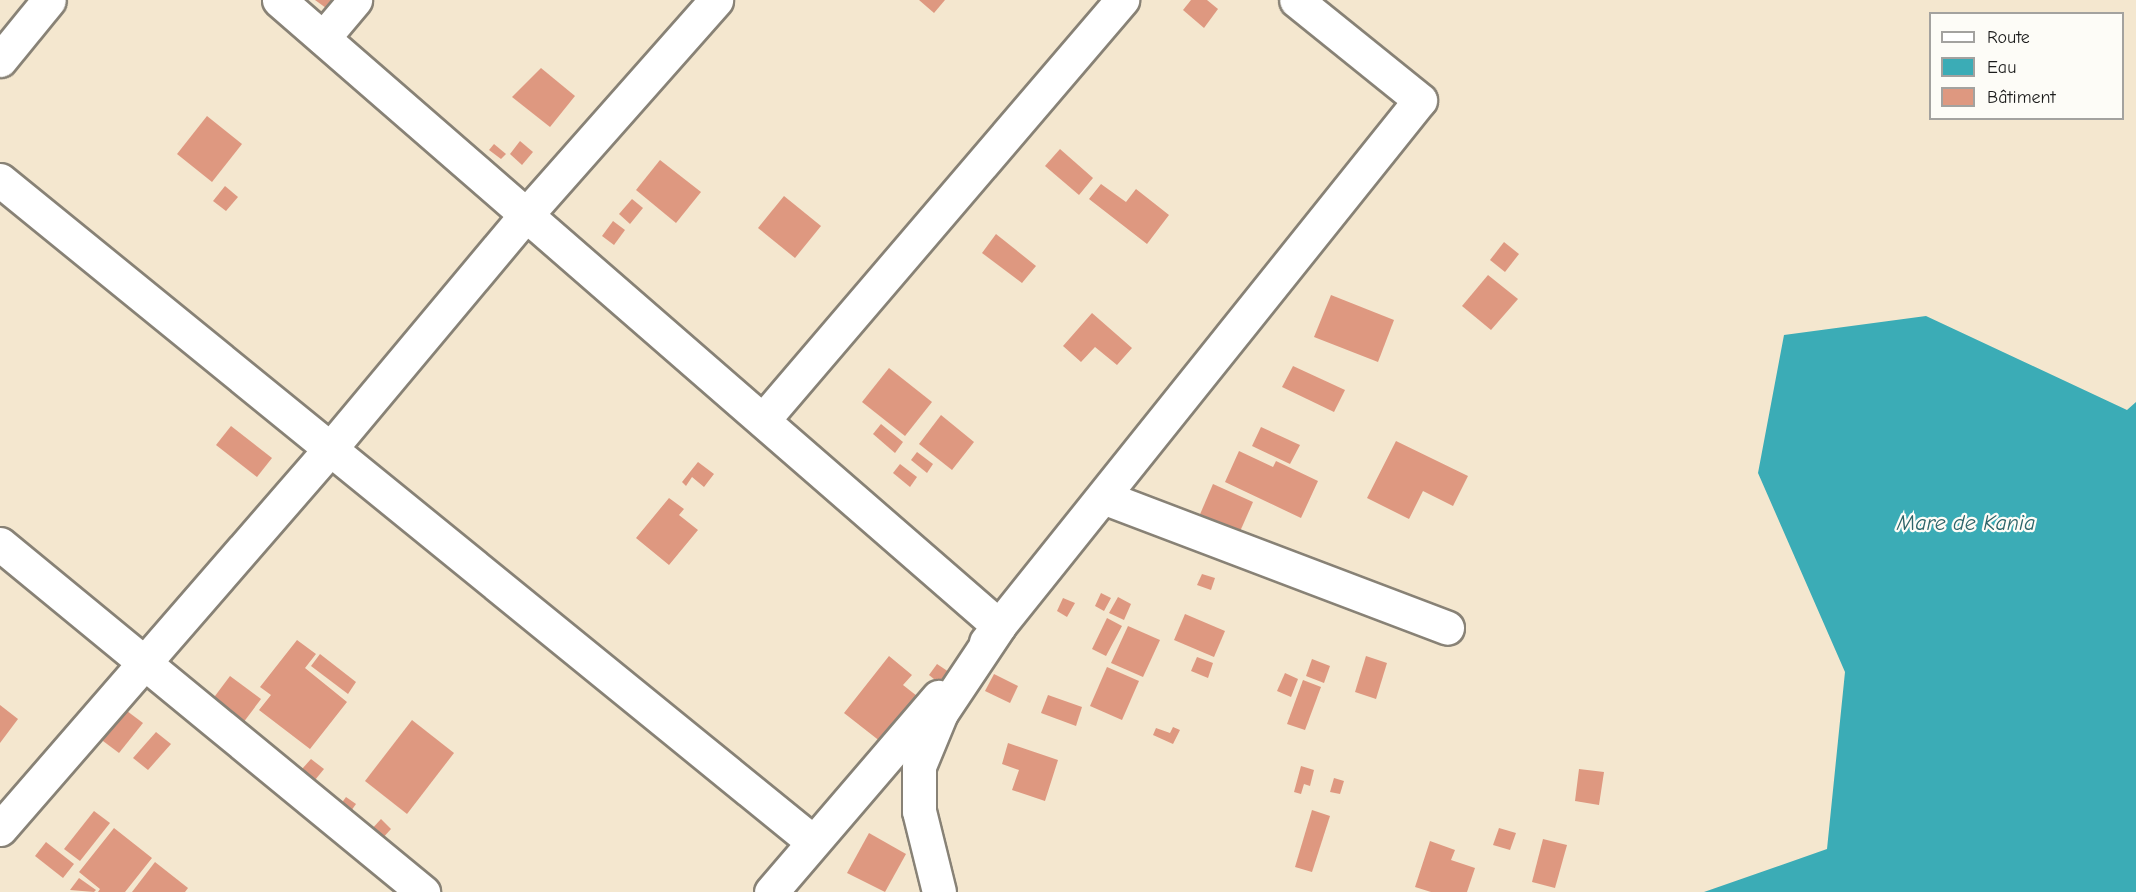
<!DOCTYPE html>
<html>
<head>
<meta charset="utf-8">
<style>
	body { margin:0 }
	#map { position:relative; width:2136px; height:892px; overflow:hidden; background:#f4e7cf; font-family:"Comic Neue",sans-serif }
	div>[style] { position:absolute }
	[style*='--x'] { left:calc(var(--x)*1px); top:calc(var(--y)*1px); width:calc(var(--w)*1px); rotate:calc(var(--a)*1deg) }
	.water>* { inset:0; background:#3bacb6 }
	.building>* { inset:0; background:#de9880 }
	.roads { filter:drop-shadow(2px 0 #888276) drop-shadow(-2px 0 #888276) drop-shadow(0 2px #888276) drop-shadow(0 -2px #888276) }
	.minor>* { height:33px; margin:-16.5px; padding:0 16.5px; transform-origin:16.5px; border-radius:16.5px; background:#fff }
	span { translate:-50% -50%; white-space:nowrap; text-align:center; line-height:1.15; -webkit-text-stroke:4.5px #fdfcf7; paint-order:stroke }
	.water-label { font-size:22px; color:#2c6469; font-style:italic }
	.legend { position:absolute; left:1929px; top:12px; width:195px; height:108px; box-sizing:border-box; background:#fdfcf7; border:2px solid #a3a29f; margin:0; padding:8px 10px; list-style:none; font-size:18px; color:#1c1c1c }
	.legend li { display:flex; align-items:center; gap:12px; height:30px }
	.legend b { width:30px; border:2px solid #a3a29f }
</style>
</head>
<body>
<div id="map">
	<div class="water">
		<div style="clip-path:polygon(1926px 316px,2127px 410px,2136px 402px,2136px 892px,1704px 892px,1827px 849px,1845px 672px,1758px 473px,1784px 335px)"></div>
	</div>
	<div class="building">
		<div style="clip-path:polygon(315px 0,332px 0,326px 8px)"></div>
		<div style="clip-path:polygon(919px 0,945px 0,934px 13px)"></div>
		<div style="clip-path:polygon(1191px 0,1207px 0,1218px 9px,1204px 28px,1183px 10px)"></div>
		<div style="clip-path:polygon(541px 68px,575px 96px,550px 127px,512px 97px)"></div>
		<div style="clip-path:polygon(207px 116px,242px 144px,212px 182px,177px 154px)"></div>
		<div style="clip-path:polygon(520px 141px,533px 152px,522px 165px,510px 154px)"></div>
		<div style="clip-path:polygon(494px 144px,506px 154px,501px 159px,489px 150px)"></div>
		<div style="clip-path:polygon(1060px 149px,1093px 178px,1079px 195px,1045px 166px)"></div>
		<div style="clip-path:polygon(660px 160px,701px 192px,676px 223px,636px 190px)"></div>
		<div style="clip-path:polygon(1101px 184px,1126px 202px,1136px 189px,1169px 215px,1147px 244px,1089px 199px)"></div>
		<div style="clip-path:polygon(225px 186px,238px 197px,226px 211px,213px 201px)"></div>
		<div style="clip-path:polygon(784px 196px,821px 226px,795px 258px,758px 228px)"></div>
		<div style="clip-path:polygon(632px 199px,643px 208px,630px 224px,619px 214px)"></div>
		<div style="clip-path:polygon(613px 221px,625px 230px,614px 245px,602px 236px)"></div>
		<div style="clip-path:polygon(996px 234px,1036px 266px,1022px 283px,982px 253px)"></div>
		<div style="clip-path:polygon(1504px 242px,1519px 254px,1505px 272px,1490px 260px)"></div>
		<div style="clip-path:polygon(1488px 275px,1518px 299px,1491px 330px,1462px 306px)"></div>
		<div style="clip-path:polygon(1331px 295px,1394px 320px,1378px 362px,1314px 337px)"></div>
		<div style="clip-path:polygon(1092px 313px,1132px 348px,1117px 365px,1095px 347px,1081px 362px,1063px 346px)"></div>
		<div style="clip-path:polygon(1293px 366px,1345px 390px,1334px 412px,1282px 387px)"></div>
		<div style="clip-path:polygon(889px 368px,932px 402px,905px 436px,862px 402px)"></div>
		<div style="clip-path:polygon(941px 415px,974px 442px,952px 470px,919px 444px)"></div>
		<div style="clip-path:polygon(881px 424px,903px 442px,895px 453px,873px 434px)"></div>
		<div style="clip-path:polygon(231px 426px,272px 458px,257px 477px,216px 445px)"></div>
		<div style="clip-path:polygon(1261px 427px,1300px 445px,1290px 464px,1252px 446px)"></div>
		<div style="clip-path:polygon(1396px 441px,1468px 476px,1453px 506px,1423px 491px,1409px 519px,1367px 498px)"></div>
		<div style="clip-path:polygon(1239px 451px,1273px 467px,1276px 461px,1318px 481px,1301px 518px,1225px 482px)"></div>
		<div style="clip-path:polygon(917px 452px,933px 464px,927px 473px,911px 460px)"></div>
		<div style="clip-path:polygon(698px 462px,714px 474px,704px 487px,692px 477px,686px 486px,682px 482px)"></div>
		<div style="clip-path:polygon(900px 464px,917px 477px,910px 487px,893px 473px)"></div>
		<div style="clip-path:polygon(1213px 484px,1253px 502px,1238px 536px,1198px 519px)"></div>
		<div style="clip-path:polygon(669px 498px,684px 509px,679px 515px,698px 530px,669px 565px,636px 538px)"></div>
		<div style="clip-path:polygon(1202px 574px,1215px 578px,1211px 590px,1197px 585px)"></div>
		<div style="clip-path:polygon(1101px 593px,1111px 598px,1104px 611px,1095px 606px)"></div>
		<div style="clip-path:polygon(1118px 597px,1131px 604px,1124px 620px,1109px 613px)"></div>
		<div style="clip-path:polygon(1063px 598px,1075px 603px,1067px 617px,1057px 611px)"></div>
		<div style="clip-path:polygon(1185px 614px,1225px 631px,1214px 657px,1174px 640px)"></div>
		<div style="clip-path:polygon(1107px 618px,1122px 626px,1106px 656px,1092px 649px)"></div>
		<div style="clip-path:polygon(1128px 626px,1160px 640px,1143px 677px,1111px 663px)"></div>
		<div style="clip-path:polygon(297px 640px,316px 654px,305px 668px,347px 702px,310px 749px,259px 710px,271px 695px,260px 687px)"></div>
		<div style="clip-path:polygon(320px 654px,356px 682px,348px 694px,311px 666px)"></div>
		<div style="clip-path:polygon(889px 656px,912px 675px,903px 685px,917px 696px,881px 742px,844px 713px)"></div>
		<div style="clip-path:polygon(1366px 656px,1387px 663px,1376px 699px,1355px 692px)"></div>
		<div style="clip-path:polygon(1197px 657px,1213px 663px,1208px 678px,1191px 671px)"></div>
		<div style="clip-path:polygon(1312px 659px,1330px 666px,1324px 683px,1306px 676px)"></div>
		<div style="clip-path:polygon(937px 664px,949px 672px,940px 684px,929px 675px)"></div>
		<div style="clip-path:polygon(1107px 667px,1139px 681px,1122px 720px,1090px 706px)"></div>
		<div style="clip-path:polygon(1285px 673px,1298px 679px,1291px 697px,1277px 691px)"></div>
		<div style="clip-path:polygon(994px 674px,1018px 686px,1010px 703px,985px 691px)"></div>
		<div style="clip-path:polygon(230px 676px,261px 699px,243px 723px,212px 700px)"></div>
		<div style="clip-path:polygon(1303px 680px,1321px 687px,1305px 730px,1287px 724px)"></div>
		<div style="clip-path:polygon(1048px 695px,1082px 707px,1076px 726px,1041px 713px)"></div>
		<div style="clip-path:polygon(0 705px,18px 719px,0 743px)"></div>
		<div style="clip-path:polygon(123px 708px,143px 723px,119px 753px,99px 738px)"></div>
		<div style="clip-path:polygon(412px 720px,454px 753px,407px 814px,365px 781px)"></div>
		<div style="clip-path:polygon(1173px 727px,1180px 730px,1173px 744px,1153px 735px,1156px 728px,1170px 733px)"></div>
		<div style="clip-path:polygon(156px 732px,171px 744px,148px 770px,133px 758px)"></div>
		<div style="clip-path:polygon(1008px 743px,1058px 760px,1045px 801px,1012px 790px,1019px 770px,1002px 764px)"></div>
		<div style="clip-path:polygon(311px 759px,324px 769px,315px 780px,302px 769px)"></div>
		<div style="clip-path:polygon(1301px 766px,1314px 770px,1310px 786px,1304px 784px,1301px 794px,1294px 792px)"></div>
		<div style="clip-path:polygon(1579px 769px,1604px 772px,1599px 805px,1575px 801px)"></div>
		<div style="clip-path:polygon(1334px 778px,1344px 781px,1340px 794px,1330px 792px)"></div>
		<div style="clip-path:polygon(346px 797px,356px 804px,351px 811px,341px 804px)"></div>
		<div style="clip-path:polygon(1312px 810px,1330px 816px,1312px 872px,1295px 867px)"></div>
		<div style="clip-path:polygon(94px 811px,110px 823px,80px 861px,64px 849px)"></div>
		<div style="clip-path:polygon(381px 819px,391px 829px,381px 840px,370px 831px)"></div>
		<div style="clip-path:polygon(114px 828px,152px 858px,125px 892px,98px 892px,100px 889px,79px 872px)"></div>
		<div style="clip-path:polygon(1499px 828px,1516px 833px,1510px 850px,1493px 845px)"></div>
		<div style="clip-path:polygon(869px 833px,906px 854px,885px 892px,847px 873px)"></div>
		<div style="clip-path:polygon(1543px 839px,1567px 845px,1555px 888px,1532px 882px)"></div>
		<div style="clip-path:polygon(1430px 841px,1455px 850px,1451px 860px,1475px 868px,1467px 892px,1431px 892px,1415px 887px)"></div>
		<div style="clip-path:polygon(46px 842px,74px 864px,63px 878px,35px 856px)"></div>
		<div style="clip-path:polygon(155px 862px,188px 888px,185px 892px,132px 892px)"></div>
		<div style="clip-path:polygon(79px 878px,96px 890px,94px 892px,70px 890px)"></div>
	</div>
	<div class="roads">
		<div class="minor">
			<div style="--x:279;--y:0;--w:954;--a:41.01"></div>
			<div style="--x:999;--y:626;--w:105;--a:123.7"></div>
			<div style="--x:941;--y:713;--w:57;--a:112.5"></div>
			<div style="--x:919;--y:766;--w:45;--a:90"></div>
			<div style="--x:919;--y:811;--w:83;--a:76.1"></div>
			<div style="--x:323;--y:38;--w:50;--a:-49.9"></div>
			<div style="--x:0;--y:60;--w:77;--a:-50.8"></div>
			<div style="--x:0;--y:180;--w:1048;--a:39.15"></div>
			<div style="--x:763;--y:420;--w:553;--a:-49.48"></div>
			<div style="--x:1103;--y:497;--w:368;--a:20.8"></div>
			<div style="--x:0;--y:544;--w:548;--a:39.44"></div>
			<div style="--x:986;--y:642;--w:694;--a:-51.31"></div>
			<div style="--x:1420;--y:100;--w:159;--a:-141.1"></div>
			<div style="--x:0;--y:829;--w:503;--a:-49.03"></div>
			<div style="--x:330;--y:449;--w:305;--a:-50.1"></div>
			<div style="--x:526;--y:215;--w:287;--a:-48.5"></div>
			<div style="--x:771;--y:892;--w:257;--a:-49.4"></div>
		</div>
	</div>
	<div class="water-label">
		<span style="left:1966px;top:524px">Mare de Kania</span>
	</div>
	<ul class="legend">
	<li><b style="height:8px;background:#fff"></b>Route</li>
	<li><b style="height:16px;background:#3bacb6"></b>Eau</li>
	<li><b style="height:16px;background:#de9880"></b>Bâtiment</li>
	</ul>
</div>
</body>
</html>
